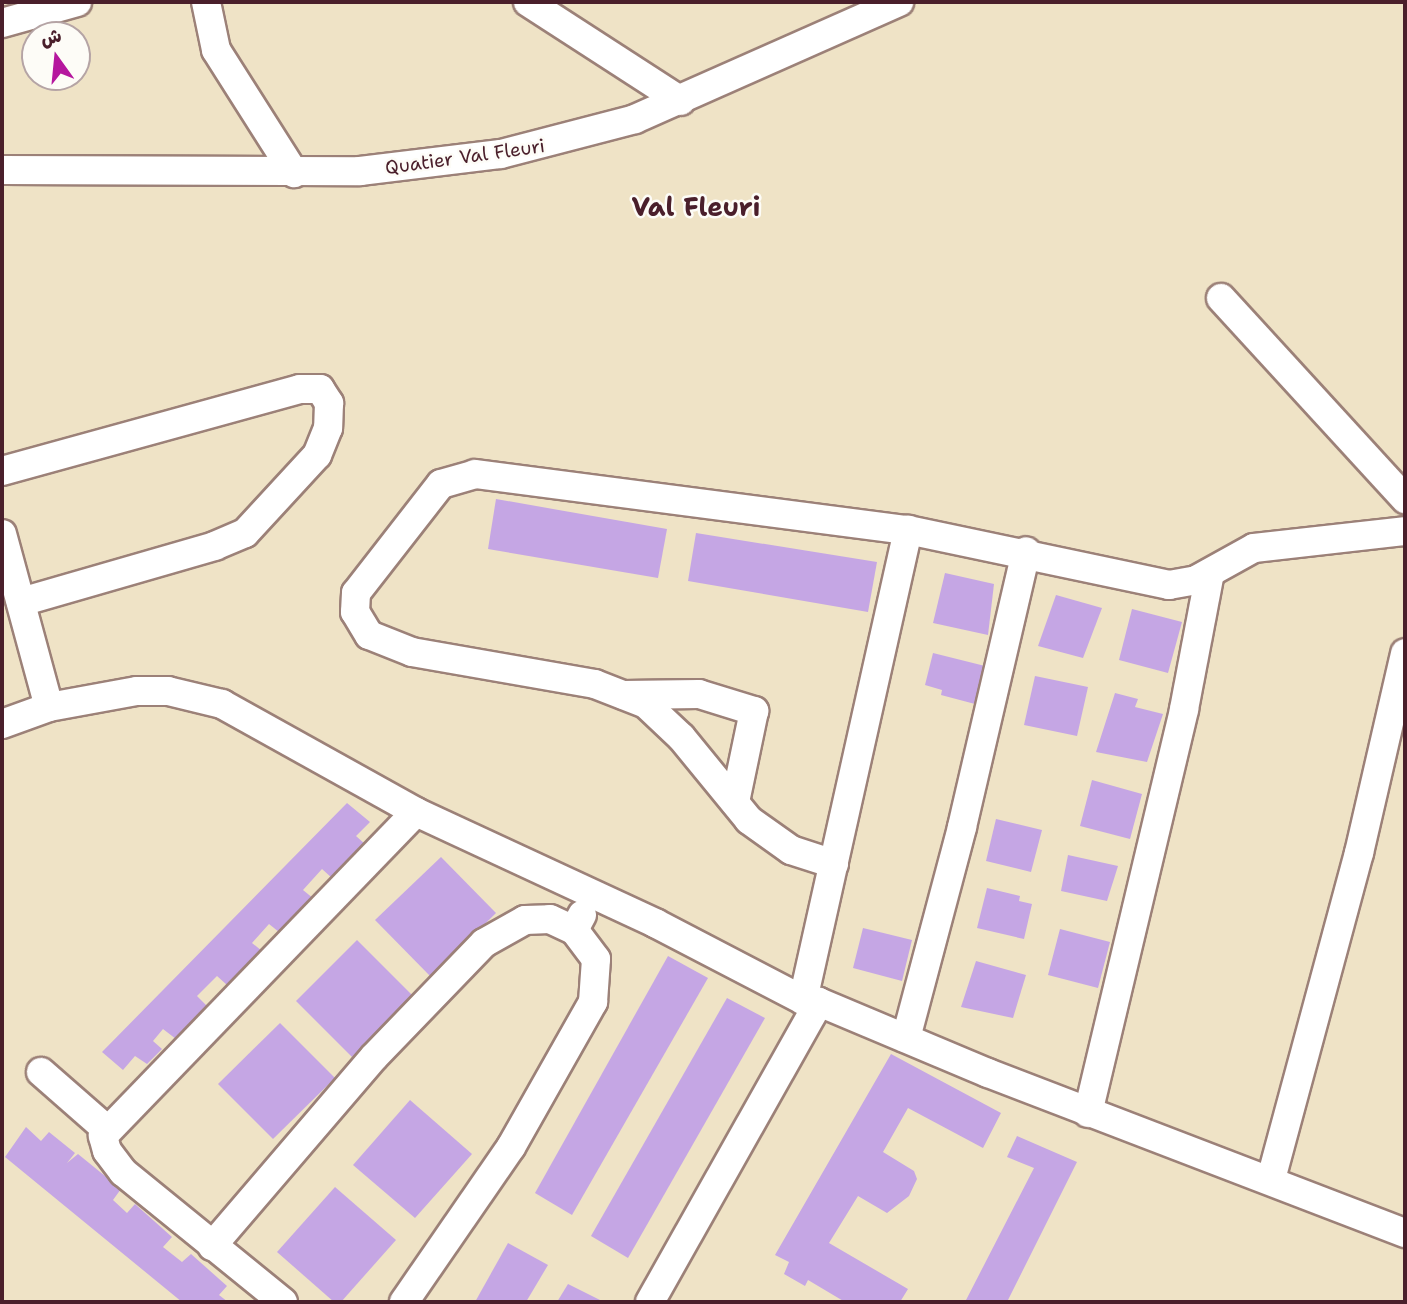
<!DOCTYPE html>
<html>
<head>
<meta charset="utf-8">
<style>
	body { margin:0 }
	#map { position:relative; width:1407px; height:1304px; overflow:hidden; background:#efe3c6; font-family:"Shantell Sans","Playpen Sans Arabic",sans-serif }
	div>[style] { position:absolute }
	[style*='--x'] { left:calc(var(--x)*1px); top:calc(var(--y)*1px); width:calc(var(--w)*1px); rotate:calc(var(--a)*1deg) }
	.building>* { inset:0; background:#c5a6e4 }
	.roads { filter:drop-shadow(2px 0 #9c8178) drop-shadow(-2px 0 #9c8178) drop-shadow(0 2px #9c8178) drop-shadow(0 -2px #9c8178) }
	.minor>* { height:28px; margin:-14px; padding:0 14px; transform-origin:14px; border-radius:14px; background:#fff }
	span { translate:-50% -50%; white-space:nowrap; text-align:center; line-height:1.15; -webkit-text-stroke:5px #fdfcf7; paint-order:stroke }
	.street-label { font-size:19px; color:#4a1f2b }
	.district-label { font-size:26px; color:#4a1f2b; font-weight:700 }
	.frame { position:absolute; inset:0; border:4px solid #4a1f2b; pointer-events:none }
	.north { position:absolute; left:21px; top:21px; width:70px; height:70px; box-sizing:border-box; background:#fdfcf7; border:2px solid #b5a4a5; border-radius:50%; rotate:345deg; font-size:19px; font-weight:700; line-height:28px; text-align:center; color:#4a1f2b }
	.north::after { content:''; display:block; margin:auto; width:24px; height:32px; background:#b5179e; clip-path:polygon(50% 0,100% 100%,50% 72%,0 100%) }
</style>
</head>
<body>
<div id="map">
	<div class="building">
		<div style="clip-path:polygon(496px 499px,667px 529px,658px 578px,488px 549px)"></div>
		<div style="clip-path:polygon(696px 533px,877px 562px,868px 612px,688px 581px)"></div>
		<div style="clip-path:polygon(945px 573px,994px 584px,988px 635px,933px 623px)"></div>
		<div style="clip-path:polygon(1056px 595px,1102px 608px,1083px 658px,1038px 646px)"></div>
		<div style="clip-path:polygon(1132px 609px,1182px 622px,1168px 673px,1119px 660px)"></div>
		<div style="clip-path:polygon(933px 653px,985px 666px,975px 704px,941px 695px,942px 690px,925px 685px)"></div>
		<div style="clip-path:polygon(1035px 676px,1088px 687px,1077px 736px,1024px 725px)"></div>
		<div style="clip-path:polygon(1115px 693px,1138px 699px,1135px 707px,1163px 714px,1147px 762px,1096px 752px)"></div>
		<div style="clip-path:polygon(1092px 780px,1142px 794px,1130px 839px,1080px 826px)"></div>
		<div style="clip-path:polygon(347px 803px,370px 822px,356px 836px,366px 845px,332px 878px,322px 869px,303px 890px,314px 899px,279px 932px,269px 924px,252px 943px,262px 951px,227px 985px,217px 976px,197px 996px,207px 1006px,176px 1039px,163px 1029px,153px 1041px,162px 1049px,147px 1064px,135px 1056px,123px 1070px,102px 1052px)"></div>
		<div style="clip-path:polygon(996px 819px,1042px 830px,1031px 872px,986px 861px)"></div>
		<div style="clip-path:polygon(1068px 855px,1118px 866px,1107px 901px,1061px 891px)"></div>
		<div style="clip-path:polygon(441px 857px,496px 913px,431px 977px,375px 920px)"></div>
		<div style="clip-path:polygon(987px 888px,1020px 896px,1019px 901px,1032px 904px,1024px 939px,977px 928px)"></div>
		<div style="clip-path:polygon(863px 928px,912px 940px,902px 981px,853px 968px)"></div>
		<div style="clip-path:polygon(1060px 929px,1110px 942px,1098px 988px,1048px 975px)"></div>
		<div style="clip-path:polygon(357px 940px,414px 997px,352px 1057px,296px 1001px)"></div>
		<div style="clip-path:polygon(668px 956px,708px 978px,572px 1215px,535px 1193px)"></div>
		<div style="clip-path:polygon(976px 961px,1026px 975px,1013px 1018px,961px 1007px)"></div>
		<div style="clip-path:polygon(727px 998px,765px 1018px,628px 1258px,591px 1236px)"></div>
		<div style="clip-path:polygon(280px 1023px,335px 1078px,273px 1139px,218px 1084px)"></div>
		<div style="clip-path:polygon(891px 1054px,1001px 1113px,983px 1148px,908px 1108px,883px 1152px,914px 1171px,917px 1179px,909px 1196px,887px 1213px,858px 1196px,829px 1243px,908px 1289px,900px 1302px,845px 1302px,808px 1280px,805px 1286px,784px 1274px,789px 1262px,775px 1255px)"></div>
		<div style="clip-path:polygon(410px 1100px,472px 1154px,415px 1218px,353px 1165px)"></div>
		<div style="clip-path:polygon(26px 1127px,41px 1141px,49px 1132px,75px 1153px,67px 1163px,78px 1154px,121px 1189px,113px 1200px,127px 1213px,135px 1204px,172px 1237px,163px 1247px,182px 1262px,191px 1254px,227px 1286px,219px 1295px,228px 1302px,182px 1302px,5px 1157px)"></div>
		<div style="clip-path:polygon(1017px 1136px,1077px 1162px,1007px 1302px,965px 1302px,1034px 1168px,1007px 1157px)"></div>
		<div style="clip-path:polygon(335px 1187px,396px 1240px,341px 1302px,334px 1302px,277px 1252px)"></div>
		<div style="clip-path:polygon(508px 1243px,548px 1265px,526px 1302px,475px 1302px)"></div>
		<div style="clip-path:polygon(568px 1284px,604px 1302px,557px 1302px)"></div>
	</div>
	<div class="roads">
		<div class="minor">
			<div style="--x:206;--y:2;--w:49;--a:78.2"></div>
			<div style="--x:216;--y:50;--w:146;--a:57.6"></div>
			<div style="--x:528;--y:2;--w:182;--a:32.9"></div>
			<div style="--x:2;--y:23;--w:78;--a:-15.6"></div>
			<div style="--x:2;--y:170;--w:358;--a:0.2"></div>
			<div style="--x:360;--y:171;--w:142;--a:-6.9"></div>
			<div style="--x:501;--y:154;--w:138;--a:-14.6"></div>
			<div style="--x:635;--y:119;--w:289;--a:-23.9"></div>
			<div style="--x:1221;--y:298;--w:273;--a:47.5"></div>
			<div style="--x:2;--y:471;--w:309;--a:-15.4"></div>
			<div style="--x:300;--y:389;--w:20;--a:0"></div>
			<div style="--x:320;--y:389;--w:17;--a:57"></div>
			<div style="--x:329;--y:403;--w:25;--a:92"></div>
			<div style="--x:328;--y:428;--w:29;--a:112"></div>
			<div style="--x:317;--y:455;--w:106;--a:132.7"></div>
			<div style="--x:245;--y:533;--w:33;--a:157"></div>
			<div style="--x:215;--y:546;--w:202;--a:163.9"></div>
			<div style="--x:2;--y:534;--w:179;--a:74.8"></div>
			<div style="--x:624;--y:695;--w:75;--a:-0.8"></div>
			<div style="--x:699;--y:694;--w:58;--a:17.2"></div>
			<div style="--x:754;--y:711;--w:93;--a:101.8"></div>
			<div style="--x:2;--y:724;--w:50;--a:-19.9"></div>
			<div style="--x:49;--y:707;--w:89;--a:-10.3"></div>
			<div style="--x:137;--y:691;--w:31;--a:0"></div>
			<div style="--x:168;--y:691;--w:56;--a:13.5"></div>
			<div style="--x:222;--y:704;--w:222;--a:29.1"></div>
			<div style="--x:416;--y:812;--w:264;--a:24.9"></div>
			<div style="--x:655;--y:923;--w:167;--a:27.5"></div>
			<div style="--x:803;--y:1000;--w:16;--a:7"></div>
			<div style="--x:819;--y:1002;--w:183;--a:22.8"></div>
			<div style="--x:988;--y:1073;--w:447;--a:21"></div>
			<div style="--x:834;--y:864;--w:45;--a:-162"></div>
			<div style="--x:791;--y:850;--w:52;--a:-144.5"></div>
			<div style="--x:749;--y:820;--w:107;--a:-129.3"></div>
			<div style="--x:681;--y:737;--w:48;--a:-136.7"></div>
			<div style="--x:646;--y:704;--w:55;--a:-158.6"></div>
			<div style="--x:595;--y:684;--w:186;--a:-170.1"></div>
			<div style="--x:412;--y:652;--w:46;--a:-158.4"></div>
			<div style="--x:369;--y:635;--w:27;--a:-121"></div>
			<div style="--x:355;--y:612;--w:19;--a:-87"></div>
			<div style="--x:356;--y:593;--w:138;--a:-52.1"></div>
			<div style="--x:441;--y:484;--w:35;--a:-16"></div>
			<div style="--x:475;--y:474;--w:437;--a:7.4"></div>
			<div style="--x:908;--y:530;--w:267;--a:11.9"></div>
			<div style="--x:1169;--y:585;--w:27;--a:-10"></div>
			<div style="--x:1196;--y:580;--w:66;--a:-28.9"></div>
			<div style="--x:1254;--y:548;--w:152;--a:-6.4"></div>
			<div style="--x:803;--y:1000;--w:482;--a:-77.4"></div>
			<div style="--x:906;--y:1038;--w:218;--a:-75.1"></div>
			<div style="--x:962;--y:827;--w:283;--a:-76.9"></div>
			<div style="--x:41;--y:1072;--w:86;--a:41.2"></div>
			<div style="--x:1088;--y:1113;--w:415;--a:-76.6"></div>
			<div style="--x:1184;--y:709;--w:138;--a:-79.2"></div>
			<div style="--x:1271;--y:1179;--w:338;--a:-74.9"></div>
			<div style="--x:1359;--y:853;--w:205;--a:-77"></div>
			<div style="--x:212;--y:1246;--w:249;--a:-49.4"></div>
			<div style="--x:374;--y:1057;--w:158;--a:-46"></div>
			<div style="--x:484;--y:943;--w:47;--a:-29.3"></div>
			<div style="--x:525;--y:920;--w:25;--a:-2"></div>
			<div style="--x:550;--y:919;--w:26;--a:25"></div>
			<div style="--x:283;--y:1302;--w:206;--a:-140.9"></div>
			<div style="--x:123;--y:1172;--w:26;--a:-127"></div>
			<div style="--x:107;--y:1151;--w:16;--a:-105"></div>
			<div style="--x:103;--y:1136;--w:450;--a:-46"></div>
			<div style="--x:404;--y:1302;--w:188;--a:-55.4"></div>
			<div style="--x:511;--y:1147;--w:167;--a:-60.5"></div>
			<div style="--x:593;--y:1002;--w:43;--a:-86"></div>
			<div style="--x:596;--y:959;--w:36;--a:-127"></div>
			<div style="--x:574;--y:930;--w:17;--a:-62"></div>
			<div style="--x:650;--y:1302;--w:344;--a:-60.6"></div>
		</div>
	</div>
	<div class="street-label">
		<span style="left:465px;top:157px;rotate:-8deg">Quatier Val Fleuri</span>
	</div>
	<div class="district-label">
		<span style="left:696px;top:207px">Val Fleuri</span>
	</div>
	<div class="frame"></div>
	<div class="north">ش</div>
</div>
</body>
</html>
